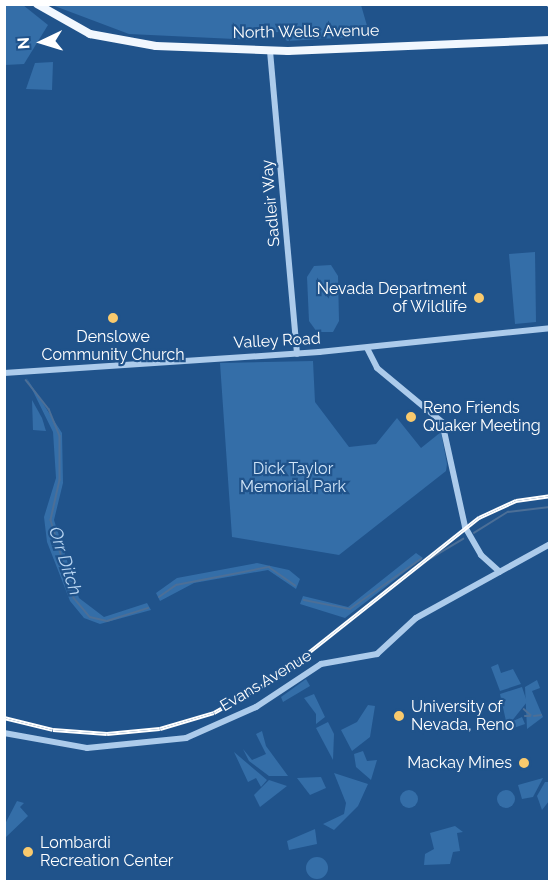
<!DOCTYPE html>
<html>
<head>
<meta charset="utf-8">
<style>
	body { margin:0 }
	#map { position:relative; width:554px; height:886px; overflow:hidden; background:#20538b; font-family:Raleway,sans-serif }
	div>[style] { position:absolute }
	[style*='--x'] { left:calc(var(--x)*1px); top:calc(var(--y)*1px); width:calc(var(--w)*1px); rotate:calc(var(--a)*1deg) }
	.green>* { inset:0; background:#346ea8 }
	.round { border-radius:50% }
	.stream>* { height:1.5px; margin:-0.75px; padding:0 0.75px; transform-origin:0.75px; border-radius:0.75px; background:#4c6f97 }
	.minor>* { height:6px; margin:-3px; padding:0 3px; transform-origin:3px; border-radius:3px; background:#accbeb }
	.major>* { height:8px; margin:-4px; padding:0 4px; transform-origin:4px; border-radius:4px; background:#f1f7fe }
	.rail>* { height:4px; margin-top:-2px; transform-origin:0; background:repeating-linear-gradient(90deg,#20538b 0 4.5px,#fff 0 9px); box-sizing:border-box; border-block:2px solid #fff }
	.dots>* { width:16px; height:16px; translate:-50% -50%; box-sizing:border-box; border:3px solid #20538b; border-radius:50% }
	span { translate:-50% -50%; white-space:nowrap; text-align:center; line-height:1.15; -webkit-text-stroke:4.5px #20538b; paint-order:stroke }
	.street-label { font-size:16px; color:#fff }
	.poi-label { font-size:16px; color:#fff }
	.right { translate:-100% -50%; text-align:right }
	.left { translate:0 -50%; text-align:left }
	.park-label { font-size:16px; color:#d1e5f8 }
	.water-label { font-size:18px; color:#b8d5f2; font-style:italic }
	.frame { position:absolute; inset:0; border:6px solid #fff; pointer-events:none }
	.north { position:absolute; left:12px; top:12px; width:60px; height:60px; -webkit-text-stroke:4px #20538b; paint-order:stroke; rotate:266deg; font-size:16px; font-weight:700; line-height:24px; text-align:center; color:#fff }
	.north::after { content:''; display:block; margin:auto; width:21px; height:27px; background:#fff; clip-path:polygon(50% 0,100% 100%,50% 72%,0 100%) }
</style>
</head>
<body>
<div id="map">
	<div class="green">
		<div style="clip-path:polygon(5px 4px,23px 5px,48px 25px,24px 64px,5px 65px)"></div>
		<div style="clip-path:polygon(52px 5px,361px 5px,370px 36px,287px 41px,279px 32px,261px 33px,256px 40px,129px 34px)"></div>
		<div style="clip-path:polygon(53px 62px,52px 90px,26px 89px,35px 63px)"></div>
		<div style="clip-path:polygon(535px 252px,536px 322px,515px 324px,509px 254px)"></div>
		<div style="clip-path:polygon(331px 265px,338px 276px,339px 321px,333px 332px,317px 332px,309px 321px,307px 277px,314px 266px)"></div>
		<div style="clip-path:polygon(313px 361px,315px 402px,349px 447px,376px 444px,397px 418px,421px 448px,441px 432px,447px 464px,446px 471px,339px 555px,232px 537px,220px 363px)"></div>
		<div style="clip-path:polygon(26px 377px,62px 433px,63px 483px,54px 520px,79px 598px,104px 617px,147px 603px,151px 610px,100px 624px,84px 618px,70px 601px,47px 542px,44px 517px,56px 478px,53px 432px)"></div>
		<div style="clip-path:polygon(32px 400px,42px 418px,46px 431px,33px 430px)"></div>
		<div style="clip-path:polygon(416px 553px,423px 558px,345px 618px,300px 604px,303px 596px,348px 607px)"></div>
		<div style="clip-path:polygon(257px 563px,289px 570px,300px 579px,296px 589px,268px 570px,194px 583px,160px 601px,156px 593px,177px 578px)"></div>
		<div style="clip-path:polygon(498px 664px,501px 673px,513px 669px,521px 684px,500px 691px,491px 667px)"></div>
		<div style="clip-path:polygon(306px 679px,310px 686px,283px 702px,281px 697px)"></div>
		<div style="clip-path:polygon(537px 680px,540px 688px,532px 691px,543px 717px,527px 729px,525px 687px)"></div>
		<div style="clip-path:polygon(522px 687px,527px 702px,511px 722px,522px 717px,525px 724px,508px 730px,500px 694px)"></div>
		<div style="clip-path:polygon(314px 694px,325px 717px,316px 724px,316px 714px,304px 698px)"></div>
		<div style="clip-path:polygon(368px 705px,375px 706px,370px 737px,352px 751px,341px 730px,357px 722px)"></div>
		<div style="clip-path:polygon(328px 722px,334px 734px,333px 760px,316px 728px)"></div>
		<div style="clip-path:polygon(262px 731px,266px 746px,288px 776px,269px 776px,249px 761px,243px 749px,252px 760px,266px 754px,256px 734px)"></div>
		<div style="clip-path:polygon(363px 751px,367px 761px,377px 760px,371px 780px,356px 767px,354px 754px)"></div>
		<div style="clip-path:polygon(234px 752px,267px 780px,261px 787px,256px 778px,248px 782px)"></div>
		<div style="clip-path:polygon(334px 773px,368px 784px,358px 806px,334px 830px,323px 824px,344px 814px,346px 803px)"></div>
		<div style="clip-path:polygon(321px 777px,326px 788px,310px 795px,297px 778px)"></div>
		<div style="clip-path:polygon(543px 778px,533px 797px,522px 799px,518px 785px)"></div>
		<div style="clip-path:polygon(269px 780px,287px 786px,260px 807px,254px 795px)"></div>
		<div style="clip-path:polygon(545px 782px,549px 782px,549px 801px,542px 810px,537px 796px)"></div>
		<div class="round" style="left:400px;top:790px;width:18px;height:18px"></div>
		<div class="round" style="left:497px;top:790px;width:18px;height:18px"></div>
		<div style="clip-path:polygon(17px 801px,24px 803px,20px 807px,28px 816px,5px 838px,5px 824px)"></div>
		<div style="clip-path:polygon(455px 826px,463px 832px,457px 833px,460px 851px,453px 852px,450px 864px,424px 865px,425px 854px,434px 849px,430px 833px)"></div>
		<div style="clip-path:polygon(315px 829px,317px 844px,289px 850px,287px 841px)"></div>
		<div class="round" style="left:306px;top:857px;width:22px;height:22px"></div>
	</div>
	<div class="stream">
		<div style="--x:26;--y:380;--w:37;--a:52"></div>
		<div style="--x:49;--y:409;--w:29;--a:68"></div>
		<div style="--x:60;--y:436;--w:44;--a:90"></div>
		<div style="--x:60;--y:480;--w:41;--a:102.7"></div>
		<div style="--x:51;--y:520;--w:81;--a:73.6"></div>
		<div style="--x:74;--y:598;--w:25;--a:50"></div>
		<div style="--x:90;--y:617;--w:17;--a:13"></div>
		<div style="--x:107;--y:621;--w:43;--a:-17.6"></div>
		<div style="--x:474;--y:533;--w:40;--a:-32"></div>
		<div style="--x:508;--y:512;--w:42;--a:-6.8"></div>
		<div style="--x:428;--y:560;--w:41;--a:-31"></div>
		<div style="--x:159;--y:597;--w:21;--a:-35"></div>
		<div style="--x:176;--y:585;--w:95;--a:-11"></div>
		<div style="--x:269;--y:567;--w:32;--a:35"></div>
		<div style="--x:304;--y:600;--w:47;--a:11.1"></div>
		<div style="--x:350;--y:609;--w:87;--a:-35.2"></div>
		<div style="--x:524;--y:709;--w:9;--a:41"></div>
		<div style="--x:525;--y:716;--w:5;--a:0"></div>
		<div style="--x:534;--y:716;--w:7;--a:-8"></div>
	</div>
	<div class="minor">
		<div style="--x:549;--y:4;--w:1;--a:45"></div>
		<div style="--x:270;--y:51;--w:304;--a:84.9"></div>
		<div style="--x:367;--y:348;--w:22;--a:63"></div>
		<div style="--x:377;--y:368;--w:85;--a:39.7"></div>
		<div style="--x:442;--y:422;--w:107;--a:77.6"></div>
		<div style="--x:465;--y:527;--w:32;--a:60"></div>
		<div style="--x:481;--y:555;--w:25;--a:42"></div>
		<div style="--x:4;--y:373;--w:316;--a:-3.8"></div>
		<div style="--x:319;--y:352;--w:232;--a:-5.9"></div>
		<div style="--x:4;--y:733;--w:84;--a:10.2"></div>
		<div style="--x:87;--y:748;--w:100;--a:-5.8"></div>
		<div style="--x:186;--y:738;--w:77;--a:-23.9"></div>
		<div style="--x:256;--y:707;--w:78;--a:-33.5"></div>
		<div style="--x:321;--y:664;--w:57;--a:-10.1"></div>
		<div style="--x:377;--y:654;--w:53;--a:-42.7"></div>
		<div style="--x:416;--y:618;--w:153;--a:-28.9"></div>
	</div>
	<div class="major">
		<div style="--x:37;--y:4;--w:61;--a:29.5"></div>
		<div style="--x:90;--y:34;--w:67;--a:10.3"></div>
		<div style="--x:156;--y:46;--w:132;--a:2.2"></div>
		<div style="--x:288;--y:51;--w:262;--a:-2.4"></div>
	</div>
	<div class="rail">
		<div style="--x:4;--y:718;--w:50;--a:13.8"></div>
		<div style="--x:53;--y:730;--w:54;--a:4.2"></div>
		<div style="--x:107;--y:734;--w:53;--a:-5.4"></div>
		<div style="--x:160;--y:729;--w:56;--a:-16.5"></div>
		<div style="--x:214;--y:713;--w:72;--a:-29.1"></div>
		<div style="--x:277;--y:678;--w:258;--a:-38.4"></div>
		<div style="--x:479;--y:518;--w:41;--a:-24.7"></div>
		<div style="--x:516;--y:501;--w:34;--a:-8"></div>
	</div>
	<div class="dots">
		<div style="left:479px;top:298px;background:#f9ca6d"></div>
		<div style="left:113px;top:318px;background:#f9ca6d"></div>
		<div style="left:411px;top:417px;background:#f9ca6d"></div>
		<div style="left:399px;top:716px;background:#f9ca6d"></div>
		<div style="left:524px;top:763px;background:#f9ca6d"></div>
		<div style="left:28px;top:852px;background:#f9ca6d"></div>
	</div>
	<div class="street-label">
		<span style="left:306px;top:32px;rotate:-1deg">North Wells Avenue</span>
		<span style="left:271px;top:203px;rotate:-95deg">Sadleir Way</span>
		<span style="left:277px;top:341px;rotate:-3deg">Valley Road</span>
		<span style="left:266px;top:681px;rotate:-31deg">Evans Avenue</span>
	</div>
	<div class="poi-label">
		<span class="right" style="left:467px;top:298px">Nevada Department<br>of Wildlife</span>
		<span style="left:113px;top:346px">Denslowe<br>Community Church</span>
		<span class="left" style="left:423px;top:417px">Reno Friends<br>Quaker Meeting</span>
		<span class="left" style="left:411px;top:716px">University of<br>Nevada, Reno</span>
		<span class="right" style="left:512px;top:763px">Mackay Mines</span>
		<span class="left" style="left:40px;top:852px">Lombardi<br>Recreation Center</span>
	</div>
	<div class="park-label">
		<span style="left:293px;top:478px">Dick Taylor<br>Memorial Park</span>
	</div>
	<div class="water-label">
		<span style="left:65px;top:561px;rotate:72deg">Orr Ditch</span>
	</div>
	<div class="frame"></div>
	<div class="north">N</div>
</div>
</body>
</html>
